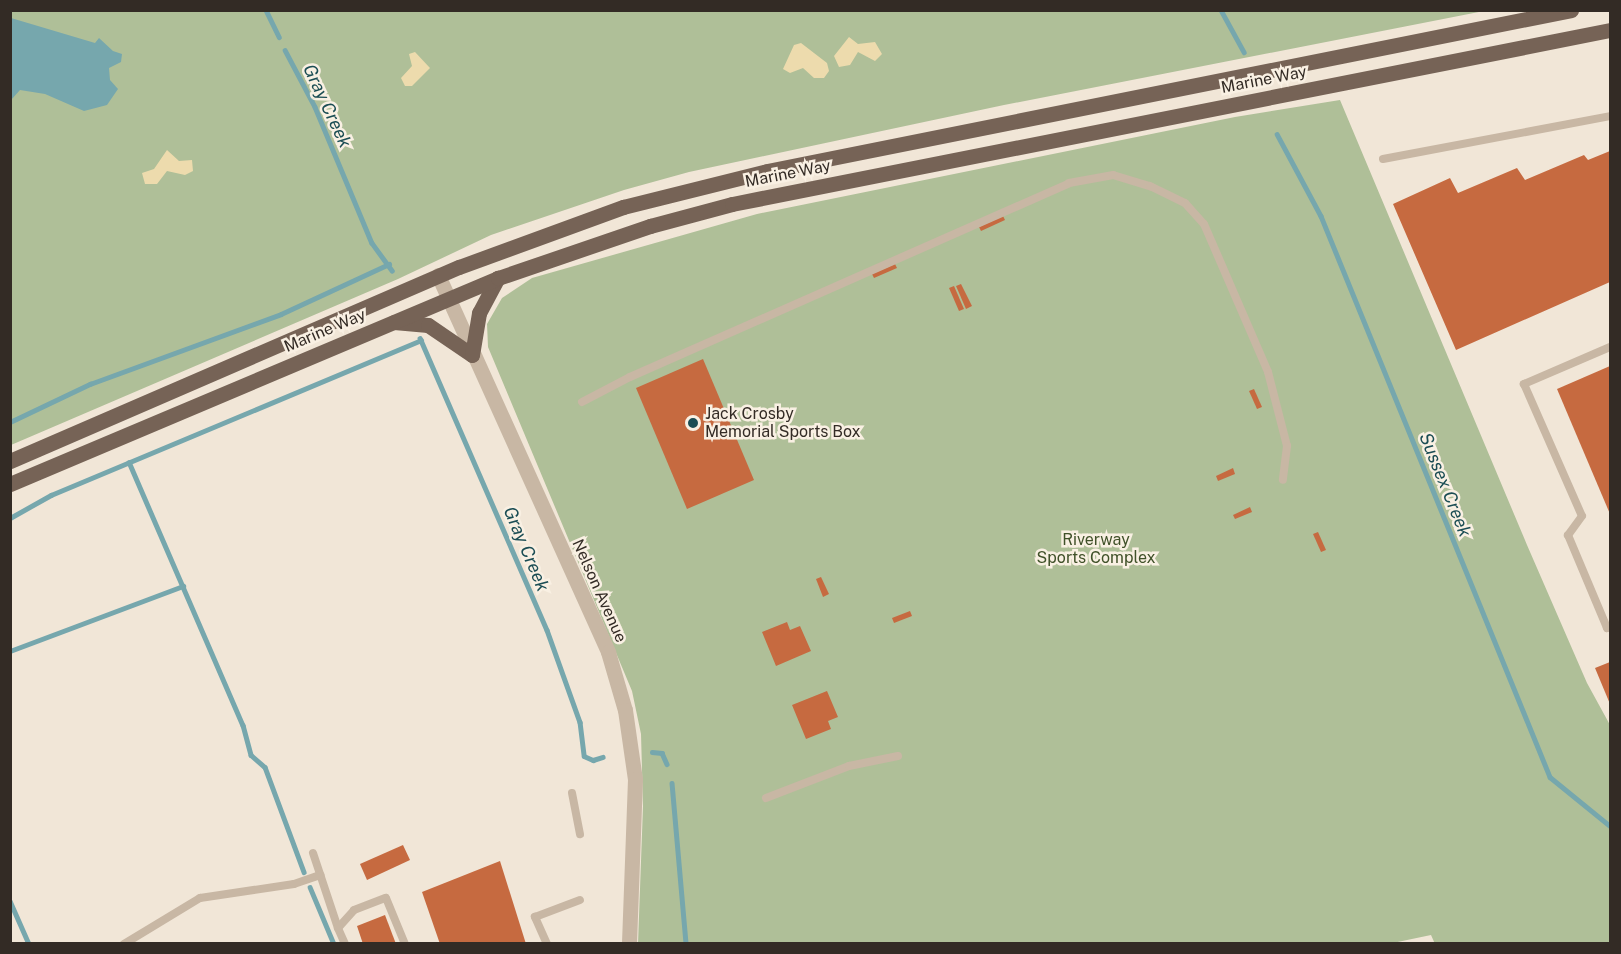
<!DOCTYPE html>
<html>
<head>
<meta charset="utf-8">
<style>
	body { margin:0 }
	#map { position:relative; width:1621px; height:954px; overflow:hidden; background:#f1e6d7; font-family:"Public Sans",sans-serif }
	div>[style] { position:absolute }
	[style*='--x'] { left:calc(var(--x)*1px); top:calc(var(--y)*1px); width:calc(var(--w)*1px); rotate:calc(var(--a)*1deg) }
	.green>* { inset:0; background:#afbf98 }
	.sand>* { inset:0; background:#eddbad }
	.water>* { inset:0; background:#76a7ad }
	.stream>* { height:4.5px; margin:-2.25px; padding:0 2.25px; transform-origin:2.25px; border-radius:2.25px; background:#76a7ad }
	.building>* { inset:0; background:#c66a40 }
	.service>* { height:8px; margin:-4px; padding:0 4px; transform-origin:4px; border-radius:4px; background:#c8b7a4 }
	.tertiary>* { height:15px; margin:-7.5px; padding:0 7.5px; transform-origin:7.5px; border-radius:7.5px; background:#c8b7a4 }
	.primary>* { height:15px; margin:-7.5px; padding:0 7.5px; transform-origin:7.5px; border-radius:7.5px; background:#766356 }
	.dots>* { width:16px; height:16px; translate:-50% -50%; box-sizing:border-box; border:3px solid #f9f0e3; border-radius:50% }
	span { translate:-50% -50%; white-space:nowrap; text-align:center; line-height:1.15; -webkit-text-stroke:5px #f9f0e3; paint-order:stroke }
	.street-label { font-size:16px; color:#332b25 }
	.poi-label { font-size:16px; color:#332b25 }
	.left { translate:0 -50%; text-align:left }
	.park-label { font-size:16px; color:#405129 }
	.water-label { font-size:18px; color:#1b4d54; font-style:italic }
	.frame { position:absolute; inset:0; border:12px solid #332b25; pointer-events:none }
</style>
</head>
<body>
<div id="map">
	<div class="green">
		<div style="clip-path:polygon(11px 11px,1484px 11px,1004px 105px,689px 172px,624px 190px,491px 235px,398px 279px,11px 445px)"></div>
		<div style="clip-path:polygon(1340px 100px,1527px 545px,1587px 683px,1610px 725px,1610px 943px,1435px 944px,1431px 935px,1388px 944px,638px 944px,643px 806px,641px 734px,632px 691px,488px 347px,487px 324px,502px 298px,532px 278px,757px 214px,1235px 117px)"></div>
	</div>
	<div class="sand">
		<div style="clip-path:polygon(849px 37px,858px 44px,875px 42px,882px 54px,875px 61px,858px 52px,850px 65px,839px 67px,834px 56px)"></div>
		<div style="clip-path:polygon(801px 43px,827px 63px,829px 71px,824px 78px,814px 78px,803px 68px,790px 73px,783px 69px,794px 45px)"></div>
		<div style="clip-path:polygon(415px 52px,430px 68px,412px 86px,405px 86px,401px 78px,412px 66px,409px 54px)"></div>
		<div style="clip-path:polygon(167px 150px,179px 161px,192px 160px,193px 171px,185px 175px,167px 171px,157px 184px,145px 184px,142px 173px,154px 169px)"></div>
	</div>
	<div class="water">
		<div style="clip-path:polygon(11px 18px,95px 43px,99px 38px,113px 51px,122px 54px,121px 62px,109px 68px,110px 80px,118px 89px,107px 105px,84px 111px,45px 94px,20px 90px,11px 100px)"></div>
	</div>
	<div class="stream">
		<div style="--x:266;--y:10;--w:30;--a:64"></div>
		<div style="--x:1221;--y:10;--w:48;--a:61.3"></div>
		<div style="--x:285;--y:50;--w:64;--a:62.2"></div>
		<div style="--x:315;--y:107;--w:147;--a:67.3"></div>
		<div style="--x:372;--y:243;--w:34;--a:54"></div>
		<div style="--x:1277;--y:134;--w:93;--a:61.8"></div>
		<div style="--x:1321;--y:216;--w:606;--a:67.79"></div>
		<div style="--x:1550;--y:777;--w:77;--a:39.2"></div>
		<div style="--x:420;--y:338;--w:318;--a:66.5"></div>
		<div style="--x:547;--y:630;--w:98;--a:70.3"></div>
		<div style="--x:580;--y:722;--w:34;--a:83"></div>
		<div style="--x:584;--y:756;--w:10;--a:24"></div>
		<div style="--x:593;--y:760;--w:10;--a:-17"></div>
		<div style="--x:10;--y:422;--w:89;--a:-25.4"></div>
		<div style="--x:90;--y:384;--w:203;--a:-20.1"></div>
		<div style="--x:281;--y:314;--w:119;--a:-24.8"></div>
		<div style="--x:129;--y:462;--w:287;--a:66.6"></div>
		<div style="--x:243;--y:725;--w:31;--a:75"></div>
		<div style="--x:251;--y:755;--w:18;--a:41"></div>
		<div style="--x:265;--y:767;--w:112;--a:69.6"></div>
		<div style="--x:10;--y:518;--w:47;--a:-29.3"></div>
		<div style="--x:51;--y:495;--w:401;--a:-22.7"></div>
		<div style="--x:10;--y:651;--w:185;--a:-20.6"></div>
		<div style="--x:652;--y:752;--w:10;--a:6"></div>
		<div style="--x:662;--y:753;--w:12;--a:66"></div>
		<div style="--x:672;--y:783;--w:162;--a:85"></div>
		<div style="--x:310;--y:887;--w:62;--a:67.2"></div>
		<div style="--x:10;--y:901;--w:47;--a:66.2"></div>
	</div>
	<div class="building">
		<div style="clip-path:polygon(1610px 151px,1610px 282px,1456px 350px,1393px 204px,1450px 178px,1458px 193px,1517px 168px,1525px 180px,1584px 155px,1588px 160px)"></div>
		<div style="clip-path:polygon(1003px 216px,1005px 220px,981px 231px,979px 227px)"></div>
		<div style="clip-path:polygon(895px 264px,897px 268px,874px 278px,872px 274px)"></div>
		<div style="clip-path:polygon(961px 284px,972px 306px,966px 309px,956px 286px)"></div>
		<div style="clip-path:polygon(954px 286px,964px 309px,959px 311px,949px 288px)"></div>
		<div style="clip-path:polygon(703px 359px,754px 480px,687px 509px,636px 388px)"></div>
		<div style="clip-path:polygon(1610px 366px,1610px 514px,1557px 389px)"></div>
		<div style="clip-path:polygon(1254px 389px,1262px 407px,1257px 409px,1249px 391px)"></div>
		<div style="clip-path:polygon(1233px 468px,1235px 474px,1218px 481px,1216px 476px)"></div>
		<div style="clip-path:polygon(1250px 507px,1252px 512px,1235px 519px,1233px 515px)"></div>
		<div style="clip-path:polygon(1318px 532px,1326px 550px,1321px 552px,1313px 534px)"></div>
		<div style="clip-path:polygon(821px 577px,829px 594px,823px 597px,816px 579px)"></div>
		<div style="clip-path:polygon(910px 611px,912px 616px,894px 623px,892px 618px)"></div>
		<div style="clip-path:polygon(787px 622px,790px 630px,800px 626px,811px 651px,776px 666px,762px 632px)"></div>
		<div style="clip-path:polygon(1610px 662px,1610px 704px,1595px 668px)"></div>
		<div style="clip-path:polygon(827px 691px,838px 717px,828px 721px,831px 729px,806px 739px,792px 705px)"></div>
		<div style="clip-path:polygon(403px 845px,410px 860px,367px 880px,360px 864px)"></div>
		<div style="clip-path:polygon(500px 861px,526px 944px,440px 944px,422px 892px)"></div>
		<div style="clip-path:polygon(385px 915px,396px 944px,363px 944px,357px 926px)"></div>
	</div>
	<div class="service">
		<div style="--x:1383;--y:159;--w:231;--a:-10.7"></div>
		<div style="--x:1610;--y:347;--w:94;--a:156.7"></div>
		<div style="--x:1524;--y:384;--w:144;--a:66.3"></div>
		<div style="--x:1582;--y:516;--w:24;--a:126"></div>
		<div style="--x:1568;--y:535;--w:101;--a:67.2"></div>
		<div style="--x:1607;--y:628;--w:4;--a:-34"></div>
		<div style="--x:582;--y:402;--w:54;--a:-27.5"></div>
		<div style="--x:630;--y:377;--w:480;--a:-23.8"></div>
		<div style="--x:1069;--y:183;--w:45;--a:-10.3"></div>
		<div style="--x:1113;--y:175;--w:39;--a:17"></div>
		<div style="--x:1150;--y:186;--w:39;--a:26"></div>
		<div style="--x:1185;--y:203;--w:28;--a:48"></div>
		<div style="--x:1204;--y:224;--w:161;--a:66.6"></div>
		<div style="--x:1268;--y:372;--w:76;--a:75.6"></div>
		<div style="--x:1287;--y:446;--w:34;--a:97"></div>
		<div style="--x:572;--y:793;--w:42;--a:79"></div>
		<div style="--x:766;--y:798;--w:89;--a:-21.1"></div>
		<div style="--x:849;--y:766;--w:50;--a:-11.5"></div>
		<div style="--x:313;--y:853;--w:79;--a:71.6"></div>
		<div style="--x:124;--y:944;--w:89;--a:-31.2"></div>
		<div style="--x:200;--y:898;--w:95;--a:-8.5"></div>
		<div style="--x:294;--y:884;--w:28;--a:-19"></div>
		<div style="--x:345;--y:944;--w:17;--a:-114"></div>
		<div style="--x:338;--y:928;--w:24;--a:-48"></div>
		<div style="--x:354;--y:910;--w:34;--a:-21"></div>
		<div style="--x:386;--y:898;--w:50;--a:67.6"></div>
		<div style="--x:547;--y:944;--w:30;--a:-114"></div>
		<div style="--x:535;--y:917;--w:48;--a:-20.7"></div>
	</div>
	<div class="tertiary">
		<div style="--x:438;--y:275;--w:414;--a:65.7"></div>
		<div style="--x:608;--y:652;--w:60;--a:73.7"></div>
		<div style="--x:625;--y:710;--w:70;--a:81.8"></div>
		<div style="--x:635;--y:779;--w:165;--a:92.1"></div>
	</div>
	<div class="primary">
		<div style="--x:394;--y:322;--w:34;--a:5"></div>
		<div style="--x:428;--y:325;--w:53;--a:34.3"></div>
		<div style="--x:472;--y:355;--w:43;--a:-80.5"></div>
		<div style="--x:479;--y:313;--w:40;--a:-62"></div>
		<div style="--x:10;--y:461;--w:489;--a:-23.4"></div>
		<div style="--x:459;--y:267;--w:175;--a:-20.1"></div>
		<div style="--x:623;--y:207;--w:148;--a:-14"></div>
		<div style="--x:767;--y:171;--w:820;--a:-11.32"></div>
		<div style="--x:10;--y:484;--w:530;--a:-22.89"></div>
		<div style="--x:498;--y:278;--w:161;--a:-18.9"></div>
		<div style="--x:650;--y:226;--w:85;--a:-15"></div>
		<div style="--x:732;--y:204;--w:895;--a:-11.21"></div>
	</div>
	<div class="dots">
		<div style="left:693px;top:423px;background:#1b4d54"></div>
	</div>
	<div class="street-label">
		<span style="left:1264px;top:80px;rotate:-11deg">Marine Way</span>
		<span style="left:788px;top:174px;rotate:-11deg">Marine Way</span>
		<span style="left:325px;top:331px;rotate:-23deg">Marine Way</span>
		<span style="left:599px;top:591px;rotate:66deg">Nelson Avenue</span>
	</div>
	<div class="poi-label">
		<span class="left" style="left:705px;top:423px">Jack Crosby<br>Memorial Sports Box</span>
	</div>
	<div class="park-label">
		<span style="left:1096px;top:549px">Riverway<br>Sports Complex</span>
	</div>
	<div class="water-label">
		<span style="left:327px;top:106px;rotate:65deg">Gray Creek</span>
		<span style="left:1445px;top:485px;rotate:68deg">Sussex Creek</span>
		<span style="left:526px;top:549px;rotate:67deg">Gray Creek</span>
	</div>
	<div class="frame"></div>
</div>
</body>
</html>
